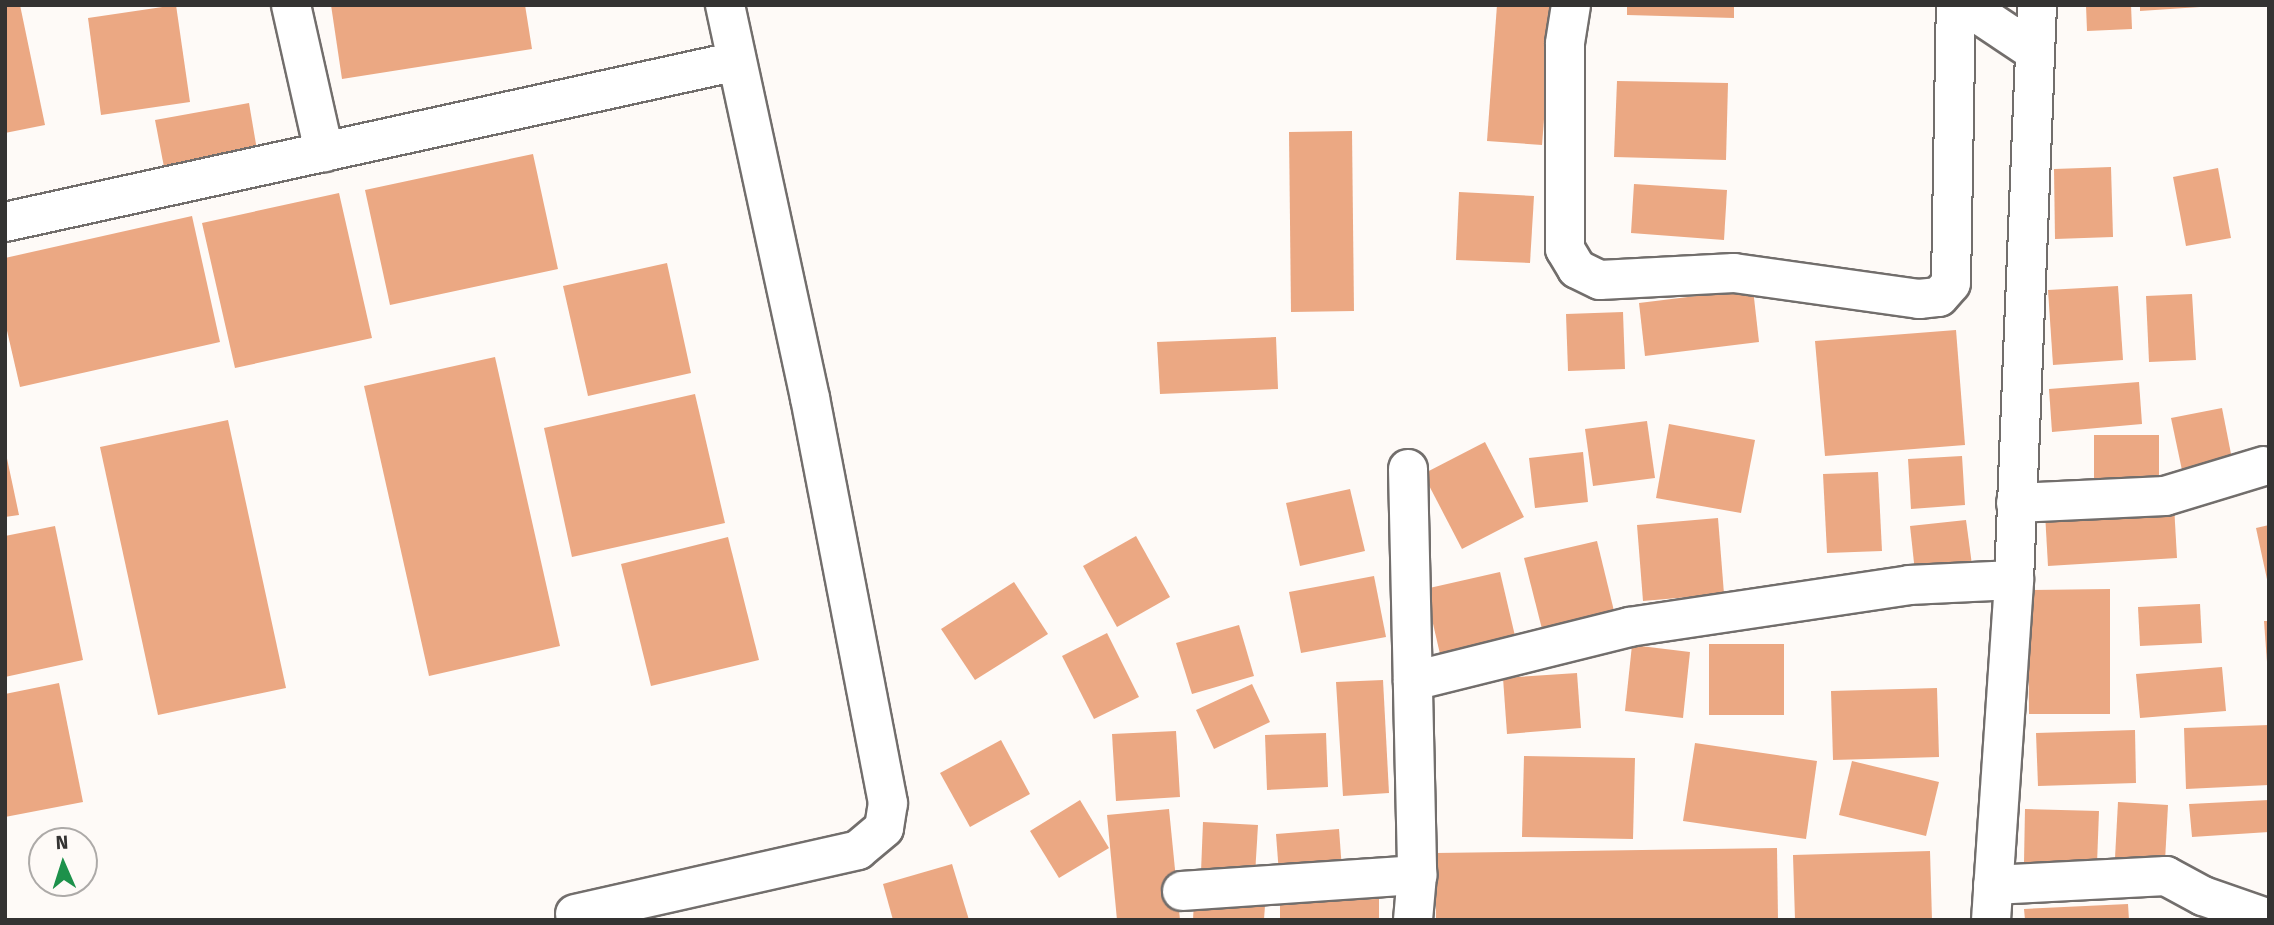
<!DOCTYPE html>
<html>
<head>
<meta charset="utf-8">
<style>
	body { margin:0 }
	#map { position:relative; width:2274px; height:925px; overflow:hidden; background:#fefaf7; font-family:"Fira Sans",sans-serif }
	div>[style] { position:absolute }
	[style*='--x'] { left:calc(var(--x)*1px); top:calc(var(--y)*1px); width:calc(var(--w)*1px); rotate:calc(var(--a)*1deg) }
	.building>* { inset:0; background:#eba883 }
	.roads { filter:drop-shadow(2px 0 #726e6c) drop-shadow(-2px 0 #726e6c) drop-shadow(0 2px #726e6c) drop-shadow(0 -2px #726e6c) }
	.minor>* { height:38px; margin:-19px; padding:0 19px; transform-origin:19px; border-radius:19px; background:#fff }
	span { translate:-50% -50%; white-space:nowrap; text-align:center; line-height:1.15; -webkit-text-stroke:5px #fefaf7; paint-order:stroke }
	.frame { position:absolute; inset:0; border:7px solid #343332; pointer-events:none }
	.north { position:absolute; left:28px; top:827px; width:70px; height:70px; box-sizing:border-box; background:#fefaf7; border:2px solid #adaaa8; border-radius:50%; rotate:357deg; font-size:19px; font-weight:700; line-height:28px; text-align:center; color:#343332 }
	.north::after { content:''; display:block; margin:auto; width:24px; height:32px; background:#1d914b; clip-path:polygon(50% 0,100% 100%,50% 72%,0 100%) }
</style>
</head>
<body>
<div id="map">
	<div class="building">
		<div style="clip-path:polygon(5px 5px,20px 5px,45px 125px,5px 133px)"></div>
		<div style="clip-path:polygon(176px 5px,190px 102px,101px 115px,88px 18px)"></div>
		<div style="clip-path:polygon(331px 5px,525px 5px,532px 49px,342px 79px)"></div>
		<div style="clip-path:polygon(1497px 5px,1553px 5px,1542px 145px,1487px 141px)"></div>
		<div style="clip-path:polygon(1627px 5px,1734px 5px,1734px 18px,1627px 15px)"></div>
		<div style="clip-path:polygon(2086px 5px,2131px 5px,2132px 29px,2087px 31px)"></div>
		<div style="clip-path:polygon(2140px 5px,2200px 5px,2200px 7px,2140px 11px)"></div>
		<div style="clip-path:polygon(1617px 81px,1728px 83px,1726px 160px,1614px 157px)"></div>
		<div style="clip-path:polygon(249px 103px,257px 150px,164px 167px,155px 120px)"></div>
		<div style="clip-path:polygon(1352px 131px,1354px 311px,1291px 312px,1289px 132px)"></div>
		<div style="clip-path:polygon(533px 154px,558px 269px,390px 305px,365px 190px)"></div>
		<div style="clip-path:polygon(2111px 167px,2113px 237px,2055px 239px,2054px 169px)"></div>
		<div style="clip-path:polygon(2218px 168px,2231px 238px,2186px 246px,2173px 177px)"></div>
		<div style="clip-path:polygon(1634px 184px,1727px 190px,1724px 240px,1631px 233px)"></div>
		<div style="clip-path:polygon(1459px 192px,1534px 196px,1530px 263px,1456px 260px)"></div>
		<div style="clip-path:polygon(339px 193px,372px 338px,235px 368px,202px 223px)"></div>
		<div style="clip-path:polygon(192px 216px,220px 342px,20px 387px,5px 322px,5px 258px)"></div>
		<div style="clip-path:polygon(667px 263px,691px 373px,588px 396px,563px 286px)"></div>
		<div style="clip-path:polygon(2118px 286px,2123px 360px,2053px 365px,2048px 290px)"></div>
		<div style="clip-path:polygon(1753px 289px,1759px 342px,1645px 356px,1639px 303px)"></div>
		<div style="clip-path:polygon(2192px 294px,2196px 360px,2149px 362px,2146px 296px)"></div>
		<div style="clip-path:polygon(1623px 312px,1625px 369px,1568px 371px,1566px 314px)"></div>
		<div style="clip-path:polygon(1956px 330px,1965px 445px,1825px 456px,1815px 341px)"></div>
		<div style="clip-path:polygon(1276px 337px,1278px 389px,1160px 394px,1157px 342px)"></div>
		<div style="clip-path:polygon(495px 357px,560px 646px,429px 676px,364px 386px)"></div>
		<div style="clip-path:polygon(2139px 382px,2142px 424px,2052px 432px,2049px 389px)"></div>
		<div style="clip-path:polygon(695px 394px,725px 523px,572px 557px,544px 428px)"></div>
		<div style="clip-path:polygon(2222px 408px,2233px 464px,2183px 475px,2171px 418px)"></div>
		<div style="clip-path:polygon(228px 420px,286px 688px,158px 715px,100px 447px)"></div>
		<div style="clip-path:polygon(1647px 421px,1655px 478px,1593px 486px,1585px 429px)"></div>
		<div style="clip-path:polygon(1669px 424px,1755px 440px,1741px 513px,1656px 498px)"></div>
		<div style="clip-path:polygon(2094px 435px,2159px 435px,2159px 491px,2094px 492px)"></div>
		<div style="clip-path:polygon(1485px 442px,1524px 517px,1462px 549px,1423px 474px)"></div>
		<div style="clip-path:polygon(5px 449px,19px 515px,5px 517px)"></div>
		<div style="clip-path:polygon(1583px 452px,1588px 502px,1535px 508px,1529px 458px)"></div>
		<div style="clip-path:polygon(1962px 456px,1965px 505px,1911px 509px,1908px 459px)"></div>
		<div style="clip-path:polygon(1878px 472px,1882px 551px,1827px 553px,1823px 474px)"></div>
		<div style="clip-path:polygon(1350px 489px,1365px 551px,1300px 566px,1286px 503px)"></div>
		<div style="clip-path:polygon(2174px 505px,2177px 558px,2048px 566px,2045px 513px)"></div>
		<div style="clip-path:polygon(1718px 518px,1724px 594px,1643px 601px,1637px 525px)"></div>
		<div style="clip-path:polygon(1966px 520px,1972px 565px,1915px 572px,1910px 526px)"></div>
		<div style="clip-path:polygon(2269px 525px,2269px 583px,2268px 584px,2256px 528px)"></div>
		<div style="clip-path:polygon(55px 526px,83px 660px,5px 677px,5px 536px)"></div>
		<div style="clip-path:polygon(1136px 536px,1170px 597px,1117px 627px,1083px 566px)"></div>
		<div style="clip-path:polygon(728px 537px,759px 660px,651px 686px,621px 564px)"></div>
		<div style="clip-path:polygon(1597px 541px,1614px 611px,1542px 629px,1524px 558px)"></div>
		<div style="clip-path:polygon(1500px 572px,1515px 636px,1440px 654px,1425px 589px)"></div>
		<div style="clip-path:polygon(1374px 576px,1386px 637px,1301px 653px,1289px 592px)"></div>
		<div style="clip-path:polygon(1014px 582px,1048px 634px,975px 680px,941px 629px)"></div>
		<div style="clip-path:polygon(2110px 589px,2110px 714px,2029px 714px,2028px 590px)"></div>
		<div style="clip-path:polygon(2200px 604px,2202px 643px,2140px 646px,2138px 607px)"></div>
		<div style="clip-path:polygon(2264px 621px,2269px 621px,2269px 662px,2267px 662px)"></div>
		<div style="clip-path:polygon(1239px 625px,1254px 676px,1192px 694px,1176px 643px)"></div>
		<div style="clip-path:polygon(1107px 633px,1139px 697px,1094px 719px,1062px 656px)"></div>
		<div style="clip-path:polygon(1709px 644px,1784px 644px,1784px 715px,1709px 715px)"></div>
		<div style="clip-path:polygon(1632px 645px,1690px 652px,1683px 718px,1625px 711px)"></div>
		<div style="clip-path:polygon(2222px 667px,2226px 711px,2140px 718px,2136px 674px)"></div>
		<div style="clip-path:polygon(1577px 673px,1581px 728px,1507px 734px,1503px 678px)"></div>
		<div style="clip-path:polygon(1383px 680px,1389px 793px,1343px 796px,1336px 682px)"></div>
		<div style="clip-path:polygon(59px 683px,83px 802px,5px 817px,5px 694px)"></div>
		<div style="clip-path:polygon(1252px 684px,1270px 722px,1214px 749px,1196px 710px)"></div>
		<div style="clip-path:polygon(1937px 688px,1939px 757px,1833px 760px,1831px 691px)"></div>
		<div style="clip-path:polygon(2269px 725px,2269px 785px,2186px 789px,2184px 728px)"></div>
		<div style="clip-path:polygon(2135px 730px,2136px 783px,2038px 786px,2036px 733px)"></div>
		<div style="clip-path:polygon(1176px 731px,1180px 797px,1116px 801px,1112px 734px)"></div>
		<div style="clip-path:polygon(1326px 733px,1328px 787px,1267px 790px,1265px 735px)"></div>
		<div style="clip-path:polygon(1001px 740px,1030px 794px,970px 827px,940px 773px)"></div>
		<div style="clip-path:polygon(1695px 743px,1817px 761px,1806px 839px,1683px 821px)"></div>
		<div style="clip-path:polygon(1524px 756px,1635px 758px,1633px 839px,1522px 837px)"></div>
		<div style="clip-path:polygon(1852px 761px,1939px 782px,1926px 836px,1839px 815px)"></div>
		<div style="clip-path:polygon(1080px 800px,1109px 848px,1059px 878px,1030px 831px)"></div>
		<div style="clip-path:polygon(2269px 800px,2269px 832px,2192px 837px,2189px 804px)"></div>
		<div style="clip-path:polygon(2118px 802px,2168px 805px,2165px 861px,2115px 858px)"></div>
		<div style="clip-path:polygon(1169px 809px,1180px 920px,1117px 920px,1107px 815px)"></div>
		<div style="clip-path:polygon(2025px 809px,2099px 811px,2097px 864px,2024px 862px)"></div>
		<div style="clip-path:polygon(1203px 822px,1258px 825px,1255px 875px,1201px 872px)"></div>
		<div style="clip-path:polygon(1339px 829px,1342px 870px,1279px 874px,1276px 834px)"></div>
		<div style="clip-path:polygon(1777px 848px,1778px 920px,1436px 920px,1435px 853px)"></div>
		<div style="clip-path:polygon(1930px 851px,1932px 920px,1795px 920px,1793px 855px)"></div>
		<div style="clip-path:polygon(952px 864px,969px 920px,893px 920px,883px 884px)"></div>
		<div style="clip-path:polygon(1379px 899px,1379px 920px,1280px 920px,1280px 901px)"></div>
		<div style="clip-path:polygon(1194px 901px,1265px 905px,1264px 920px,1193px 920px)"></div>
		<div style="clip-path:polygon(2128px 904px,2129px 920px,2025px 920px,2024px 909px)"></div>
	</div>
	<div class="roads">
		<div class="minor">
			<div style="--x:291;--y:5;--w:151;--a:77.3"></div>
			<div style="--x:1571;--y:5;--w:39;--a:99"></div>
			<div style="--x:1565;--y:44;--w:205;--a:90"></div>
			<div style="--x:1565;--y:249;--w:23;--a:59"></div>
			<div style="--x:1577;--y:269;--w:25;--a:26"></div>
			<div style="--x:1600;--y:280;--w:134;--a:-3"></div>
			<div style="--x:1734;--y:273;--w:187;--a:8"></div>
			<div style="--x:1919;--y:299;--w:20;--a:-6"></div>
			<div style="--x:1939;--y:297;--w:18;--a:-49"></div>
			<div style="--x:1951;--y:283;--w:278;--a:-89"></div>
			<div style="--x:1965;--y:5;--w:83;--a:33.7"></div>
			<div style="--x:5;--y:222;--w:749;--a:-12.4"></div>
			<div style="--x:1408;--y:469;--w:406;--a:88.7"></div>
			<div style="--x:1417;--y:875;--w:45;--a:95.1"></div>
			<div style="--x:2016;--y:503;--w:149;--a:-2.7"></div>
			<div style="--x:2165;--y:496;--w:103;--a:-16.9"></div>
			<div style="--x:1413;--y:681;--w:223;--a:-14"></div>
			<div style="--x:1629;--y:627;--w:283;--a:-8.5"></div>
			<div style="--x:1909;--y:585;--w:105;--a:-2.7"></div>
			<div style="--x:1993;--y:885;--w:173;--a:-3"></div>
			<div style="--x:2166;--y:876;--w:42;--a:28.4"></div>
			<div style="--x:2203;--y:896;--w:70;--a:19.2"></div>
			<div style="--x:1182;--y:891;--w:236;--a:-3.9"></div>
			<div style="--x:575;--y:914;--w:290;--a:-12.7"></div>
			<div style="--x:858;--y:850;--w:34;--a:-40"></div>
			<div style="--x:884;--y:828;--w:25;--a:-81"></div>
			<div style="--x:888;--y:803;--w:412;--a:-100.9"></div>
			<div style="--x:810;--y:398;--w:402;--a:-102.2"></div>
			<div style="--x:1991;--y:920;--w:341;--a:-86.1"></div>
			<div style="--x:2014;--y:580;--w:575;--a:-87.71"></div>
		</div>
	</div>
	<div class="frame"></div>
	<div class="north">N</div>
</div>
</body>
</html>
